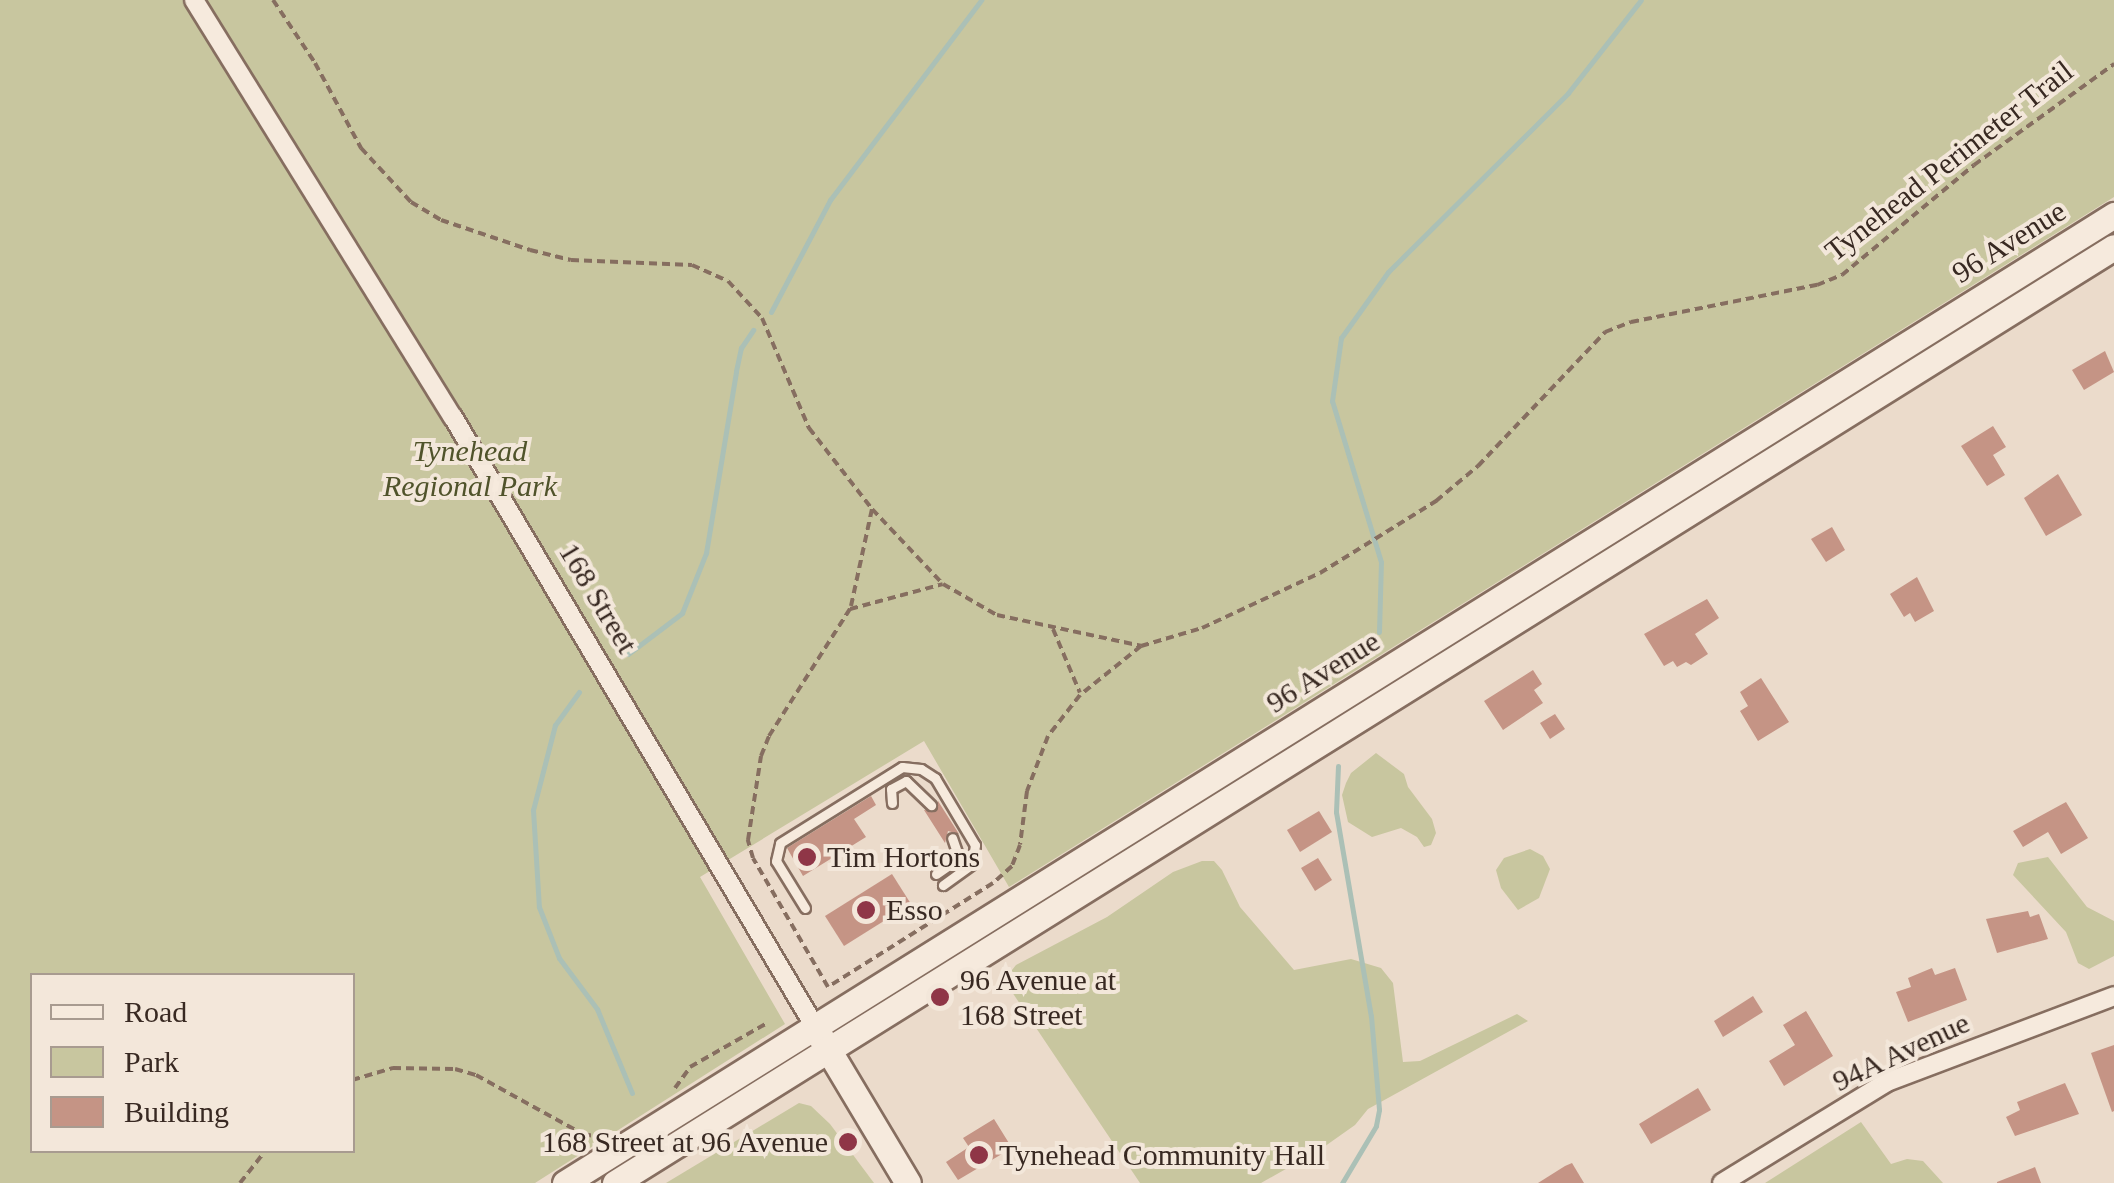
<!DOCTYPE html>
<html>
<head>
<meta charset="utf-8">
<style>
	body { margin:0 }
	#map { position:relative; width:2114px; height:1183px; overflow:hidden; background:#ebdbcb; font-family:"Times New Roman",serif }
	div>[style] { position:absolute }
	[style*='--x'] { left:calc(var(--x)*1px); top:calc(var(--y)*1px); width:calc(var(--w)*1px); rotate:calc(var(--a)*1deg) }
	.green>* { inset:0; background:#c8c69f }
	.stream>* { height:5px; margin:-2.5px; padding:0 2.5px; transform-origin:2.5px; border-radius:2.5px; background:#abc0b6 }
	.building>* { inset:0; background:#c59485 }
	.path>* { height:4px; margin-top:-2px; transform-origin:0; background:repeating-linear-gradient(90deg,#866e60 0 8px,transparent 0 13px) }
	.roads { filter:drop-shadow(2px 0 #866e60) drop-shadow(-2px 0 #866e60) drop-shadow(0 2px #866e60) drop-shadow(0 -2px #866e60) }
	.service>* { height:9px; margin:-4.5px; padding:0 4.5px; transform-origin:4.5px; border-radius:4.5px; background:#f6eadd }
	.minor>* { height:18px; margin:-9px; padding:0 9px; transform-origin:9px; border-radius:9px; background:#f6eadd }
	.secondary>* { height:25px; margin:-12.5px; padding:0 12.5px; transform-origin:12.5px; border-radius:12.5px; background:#f6eadd }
	.dots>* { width:28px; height:28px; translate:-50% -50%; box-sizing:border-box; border:5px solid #f3e7da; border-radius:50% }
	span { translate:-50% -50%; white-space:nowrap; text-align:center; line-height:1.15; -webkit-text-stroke:8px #f3e7da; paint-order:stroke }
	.street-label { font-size:30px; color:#382922 }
	.park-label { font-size:30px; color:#50532b; font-style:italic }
	.poi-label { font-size:30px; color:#382922 }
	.left { translate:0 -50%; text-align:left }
	.right { translate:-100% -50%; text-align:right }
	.legend { position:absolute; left:30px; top:973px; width:325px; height:180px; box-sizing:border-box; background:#f3e7da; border:2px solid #a89b90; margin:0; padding:12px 18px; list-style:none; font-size:30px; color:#382922 }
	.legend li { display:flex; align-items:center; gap:20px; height:50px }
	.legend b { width:50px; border:2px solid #a89b90 }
</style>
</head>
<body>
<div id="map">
	<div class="green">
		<div style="clip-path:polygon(evenodd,0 0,2114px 0,2114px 197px,1009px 887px,924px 741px,700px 877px,785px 1024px,535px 1183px,0 1183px,0 0,32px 976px,352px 976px,352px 1150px,32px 1150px,32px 976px)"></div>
		<div style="clip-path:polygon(1376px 753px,1404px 774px,1408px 787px,1432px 819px,1436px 833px,1431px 845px,1424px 847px,1417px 837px,1401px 828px,1372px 837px,1348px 822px,1342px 795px,1346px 783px,1351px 773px)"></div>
		<div style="clip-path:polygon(1530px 849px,1543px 856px,1550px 869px,1539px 898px,1518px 910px,1501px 888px,1496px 870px,1504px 858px)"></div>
		<div style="clip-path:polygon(2048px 857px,2087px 907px,2114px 921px,2114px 956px,2089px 969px,2078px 963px,2066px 932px,2013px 875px,2018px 863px)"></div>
		<div style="clip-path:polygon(1202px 861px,1214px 861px,1222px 870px,1240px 907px,1294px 970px,1351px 959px,1381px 968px,1393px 983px,1403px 1062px,1420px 1061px,1517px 1014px,1528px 1021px,1368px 1109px,1355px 1125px,1321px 1149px,1261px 1183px,1140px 1183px,1004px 980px,1016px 965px,1107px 917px,1173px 872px)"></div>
		<div style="clip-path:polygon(799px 1103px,811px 1106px,830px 1124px,874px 1183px,666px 1183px)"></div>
		<div style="clip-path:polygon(1861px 1122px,1891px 1164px,1907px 1159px,1923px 1161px,1943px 1183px,1765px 1183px)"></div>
	</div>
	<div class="stream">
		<div style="--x:771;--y:312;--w:127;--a:-62.2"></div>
		<div style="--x:830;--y:200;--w:251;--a:-52.9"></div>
		<div style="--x:1379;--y:632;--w:70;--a:-88.4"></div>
		<div style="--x:1381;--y:562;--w:168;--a:-106.9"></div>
		<div style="--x:1332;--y:401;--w:64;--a:-81.9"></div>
		<div style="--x:1341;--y:338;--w:81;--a:-54.5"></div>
		<div style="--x:1388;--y:272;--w:254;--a:-44.8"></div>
		<div style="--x:1568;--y:93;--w:118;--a:-51.9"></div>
		<div style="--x:628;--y:654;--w:68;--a:-37.2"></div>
		<div style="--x:682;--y:613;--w:65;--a:-68.2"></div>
		<div style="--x:706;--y:553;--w:184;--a:-80.6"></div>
		<div style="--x:736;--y:371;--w:24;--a:-78"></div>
		<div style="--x:741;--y:348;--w:22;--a:-56"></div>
		<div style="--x:579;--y:692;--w:41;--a:126"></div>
		<div style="--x:555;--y:725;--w:88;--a:104.5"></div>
		<div style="--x:533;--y:810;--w:97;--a:86.5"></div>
		<div style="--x:539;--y:907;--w:55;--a:68.6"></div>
		<div style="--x:559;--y:958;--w:64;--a:53.3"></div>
		<div style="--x:597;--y:1009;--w:91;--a:67.4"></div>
		<div style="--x:1338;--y:766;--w:46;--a:92.5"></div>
		<div style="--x:1336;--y:812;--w:207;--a:80.3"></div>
		<div style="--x:1371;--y:1016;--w:94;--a:85.1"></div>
		<div style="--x:1379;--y:1110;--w:16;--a:101"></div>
		<div style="--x:1376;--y:1126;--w:66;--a:120.8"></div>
	</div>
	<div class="building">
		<div style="clip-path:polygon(2105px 351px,2114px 372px,2084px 390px,2072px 370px)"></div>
		<div style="clip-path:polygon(1993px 426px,2006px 447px,1993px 455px,2005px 475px,1987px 486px,1961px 446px)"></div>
		<div style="clip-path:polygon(2058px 474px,2082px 515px,2046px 536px,2024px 498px)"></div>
		<div style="clip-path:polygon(1832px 527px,1845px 550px,1826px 562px,1811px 539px)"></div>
		<div style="clip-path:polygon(1917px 577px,1934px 611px,1915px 622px,1910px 613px,1904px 617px,1890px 594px)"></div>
		<div style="clip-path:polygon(1707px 599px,1719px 618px,1695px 634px,1708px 654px,1691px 665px,1686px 662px,1677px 667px,1673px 661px,1664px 666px,1644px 634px)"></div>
		<div style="clip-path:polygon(1533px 670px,1542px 684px,1534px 690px,1543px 703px,1503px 730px,1484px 701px)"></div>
		<div style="clip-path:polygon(1761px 678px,1789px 722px,1758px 741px,1740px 711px,1748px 706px,1740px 692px)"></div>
		<div style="clip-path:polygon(1555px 714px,1565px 729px,1550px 739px,1540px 723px)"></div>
		<div style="clip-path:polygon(871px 796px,876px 805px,854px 819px,866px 837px,803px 876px,787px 848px)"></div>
		<div style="clip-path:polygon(938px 801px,959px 834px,948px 831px,945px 843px,924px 810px,936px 811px)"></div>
		<div style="clip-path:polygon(2066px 802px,2088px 838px,2061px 854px,2048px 832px,2023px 847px,2013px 831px)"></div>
		<div style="clip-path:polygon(1319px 811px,1332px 832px,1300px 852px,1287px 830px)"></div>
		<div style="clip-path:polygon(1318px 858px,1332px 880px,1315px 891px,1301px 868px)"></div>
		<div style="clip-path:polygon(892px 874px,911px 904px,844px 946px,825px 916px)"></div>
		<div style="clip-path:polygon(2028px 911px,2030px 917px,2039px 914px,2048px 939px,1997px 953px,1986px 919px)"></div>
		<div style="clip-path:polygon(1932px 968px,1935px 975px,1955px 968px,1967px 1000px,1908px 1022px,1896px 992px,1911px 987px,1908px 978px)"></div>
		<div style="clip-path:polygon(1753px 996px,1763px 1012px,1723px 1037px,1714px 1021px)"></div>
		<div style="clip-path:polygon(1806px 1011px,1833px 1056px,1784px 1086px,1769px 1061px,1795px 1045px,1783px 1025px)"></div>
		<div style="clip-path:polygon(2114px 1045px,2114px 1111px,2112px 1112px,2091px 1053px)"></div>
		<div style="clip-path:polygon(2065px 1083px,2079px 1114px,2015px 1136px,2006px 1117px,2020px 1110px,2017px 1102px)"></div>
		<div style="clip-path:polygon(1698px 1088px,1711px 1110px,1651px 1144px,1639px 1124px)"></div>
		<div style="clip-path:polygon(994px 1119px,1012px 1148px,958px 1180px,946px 1162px,969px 1147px,963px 1138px)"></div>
		<div style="clip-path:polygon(1572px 1163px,1584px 1183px,1538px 1183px,1565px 1166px)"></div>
		<div style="clip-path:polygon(2035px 1167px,2041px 1183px,1997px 1183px,1997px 1182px)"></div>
	</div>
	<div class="path">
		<div style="--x:273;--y:0;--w:76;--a:56.3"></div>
		<div style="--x:315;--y:63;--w:97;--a:61.6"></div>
		<div style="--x:361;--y:148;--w:74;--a:47.2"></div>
		<div style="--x:411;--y:202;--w:35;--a:31"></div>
		<div style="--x:441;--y:220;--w:94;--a:18.6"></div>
		<div style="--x:530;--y:250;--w:42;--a:13.7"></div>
		<div style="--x:571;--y:260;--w:121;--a:2.4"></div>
		<div style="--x:692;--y:265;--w:39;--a:24"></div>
		<div style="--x:728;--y:281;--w:50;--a:47.4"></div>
		<div style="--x:762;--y:318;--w:120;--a:66.9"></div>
		<div style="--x:809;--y:428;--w:103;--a:52.1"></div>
		<div style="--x:872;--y:509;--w:103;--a:46.6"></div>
		<div style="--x:851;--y:606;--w:99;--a:-77.8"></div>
		<div style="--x:1053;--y:629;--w:69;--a:67.1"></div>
		<div style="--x:1141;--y:646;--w:78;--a:141.2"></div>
		<div style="--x:1080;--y:695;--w:52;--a:128"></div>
		<div style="--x:1048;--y:736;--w:59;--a:110.9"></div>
		<div style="--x:1027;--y:791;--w:54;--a:97.4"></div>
		<div style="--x:1020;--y:845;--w:22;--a:111"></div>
		<div style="--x:1012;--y:866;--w:25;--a:138"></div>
		<div style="--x:993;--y:883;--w:195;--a:147.8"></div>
		<div style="--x:828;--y:987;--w:149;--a:-120.2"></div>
		<div style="--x:753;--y:858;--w:19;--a:-106"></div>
		<div style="--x:748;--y:840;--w:85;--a:-81.2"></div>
		<div style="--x:761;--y:756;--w:22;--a:-68"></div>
		<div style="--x:769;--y:736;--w:151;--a:-57.5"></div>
		<div style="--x:850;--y:609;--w:96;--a:-15"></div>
		<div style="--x:943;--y:584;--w:62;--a:29.9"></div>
		<div style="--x:997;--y:615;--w:147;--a:12.1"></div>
		<div style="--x:1141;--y:646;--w:64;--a:-16.4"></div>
		<div style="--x:1202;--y:628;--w:130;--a:-25"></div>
		<div style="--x:1320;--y:573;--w:137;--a:-31.8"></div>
		<div style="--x:1436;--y:501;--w:55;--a:-39.8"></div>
		<div style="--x:1478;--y:466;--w:185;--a:-46.5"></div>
		<div style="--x:1605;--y:332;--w:28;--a:-21"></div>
		<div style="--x:1631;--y:322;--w:190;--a:-11.3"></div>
		<div style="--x:1817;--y:285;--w:27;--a:-22"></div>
		<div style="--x:1842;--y:275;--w:172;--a:-39.8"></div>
		<div style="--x:1974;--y:165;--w:173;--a:-35.8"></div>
		<div style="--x:352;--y:1080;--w:43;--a:-16.3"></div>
		<div style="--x:393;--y:1068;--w:62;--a:0.9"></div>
		<div style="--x:455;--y:1069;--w:22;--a:16"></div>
		<div style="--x:476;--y:1075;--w:122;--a:28.9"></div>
		<div style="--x:583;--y:1134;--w:17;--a:10"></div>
		<div style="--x:675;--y:1088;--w:26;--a:-54"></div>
		<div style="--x:690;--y:1067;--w:89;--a:-29.7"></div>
		<div style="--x:240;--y:1183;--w:42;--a:-51.8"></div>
	</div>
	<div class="roads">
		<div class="service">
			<div style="--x:892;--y:803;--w:14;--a:-94"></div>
			<div style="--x:891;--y:789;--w:17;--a:-28"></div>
			<div style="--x:906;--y:781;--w:35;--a:44"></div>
			<div style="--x:936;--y:874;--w:28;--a:-35"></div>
			<div style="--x:959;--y:858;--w:21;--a:-109"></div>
			<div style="--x:805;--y:908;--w:55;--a:-121.7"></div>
			<div style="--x:776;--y:861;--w:18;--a:-77"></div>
			<div style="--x:780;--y:843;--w:144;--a:-31.9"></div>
			<div style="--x:902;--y:767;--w:19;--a:6"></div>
			<div style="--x:921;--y:769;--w:17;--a:33"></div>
			<div style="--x:935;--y:778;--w:78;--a:59.2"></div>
			<div style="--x:975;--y:845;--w:19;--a:99"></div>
			<div style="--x:972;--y:864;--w:36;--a:144"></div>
		</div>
		<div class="minor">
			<div style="--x:194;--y:0;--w:491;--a:58.2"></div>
			<div style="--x:453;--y:417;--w:709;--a:59.31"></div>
			<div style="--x:1722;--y:1183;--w:193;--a:-31.5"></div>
			<div style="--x:1887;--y:1082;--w:243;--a:-20.7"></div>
		</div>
		<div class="secondary">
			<div style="--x:820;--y:1036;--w:171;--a:59.1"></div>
			<div style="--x:565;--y:1183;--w:1827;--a:-32"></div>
			<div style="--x:615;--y:1183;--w:1767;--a:-31.98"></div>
		</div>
	</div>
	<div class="dots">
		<div style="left:807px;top:857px;background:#8f3647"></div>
		<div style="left:866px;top:910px;background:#8f3647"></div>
		<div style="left:940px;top:997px;background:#8f3647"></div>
		<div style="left:848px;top:1142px;background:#8f3647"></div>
		<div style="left:979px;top:1155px;background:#8f3647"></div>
	</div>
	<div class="street-label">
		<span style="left:1949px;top:161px;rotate:-38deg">Tynehead Perimeter Trail</span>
		<span style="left:2009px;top:242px;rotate:-32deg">96 Avenue</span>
		<span style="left:598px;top:598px;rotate:59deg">168 Street</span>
		<span style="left:1323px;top:672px;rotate:-32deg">96 Avenue</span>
		<span style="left:1901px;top:1052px;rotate:-25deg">94A Avenue</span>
	</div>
	<div class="park-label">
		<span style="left:470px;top:468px">Tynehead<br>Regional Park</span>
	</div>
	<div class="poi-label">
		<span class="left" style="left:827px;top:857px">Tim Hortons</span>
		<span class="left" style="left:886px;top:910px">Esso</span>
		<span class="left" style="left:960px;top:997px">96 Avenue at<br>168 Street</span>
		<span class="right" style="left:828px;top:1142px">168 Street at 96 Avenue</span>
		<span class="left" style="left:999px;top:1155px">Tynehead Community Hall</span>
	</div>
	<ul class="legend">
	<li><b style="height:12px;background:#f6eadd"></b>Road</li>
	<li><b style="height:28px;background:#c8c69f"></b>Park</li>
	<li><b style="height:28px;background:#c59485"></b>Building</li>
	</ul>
</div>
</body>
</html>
